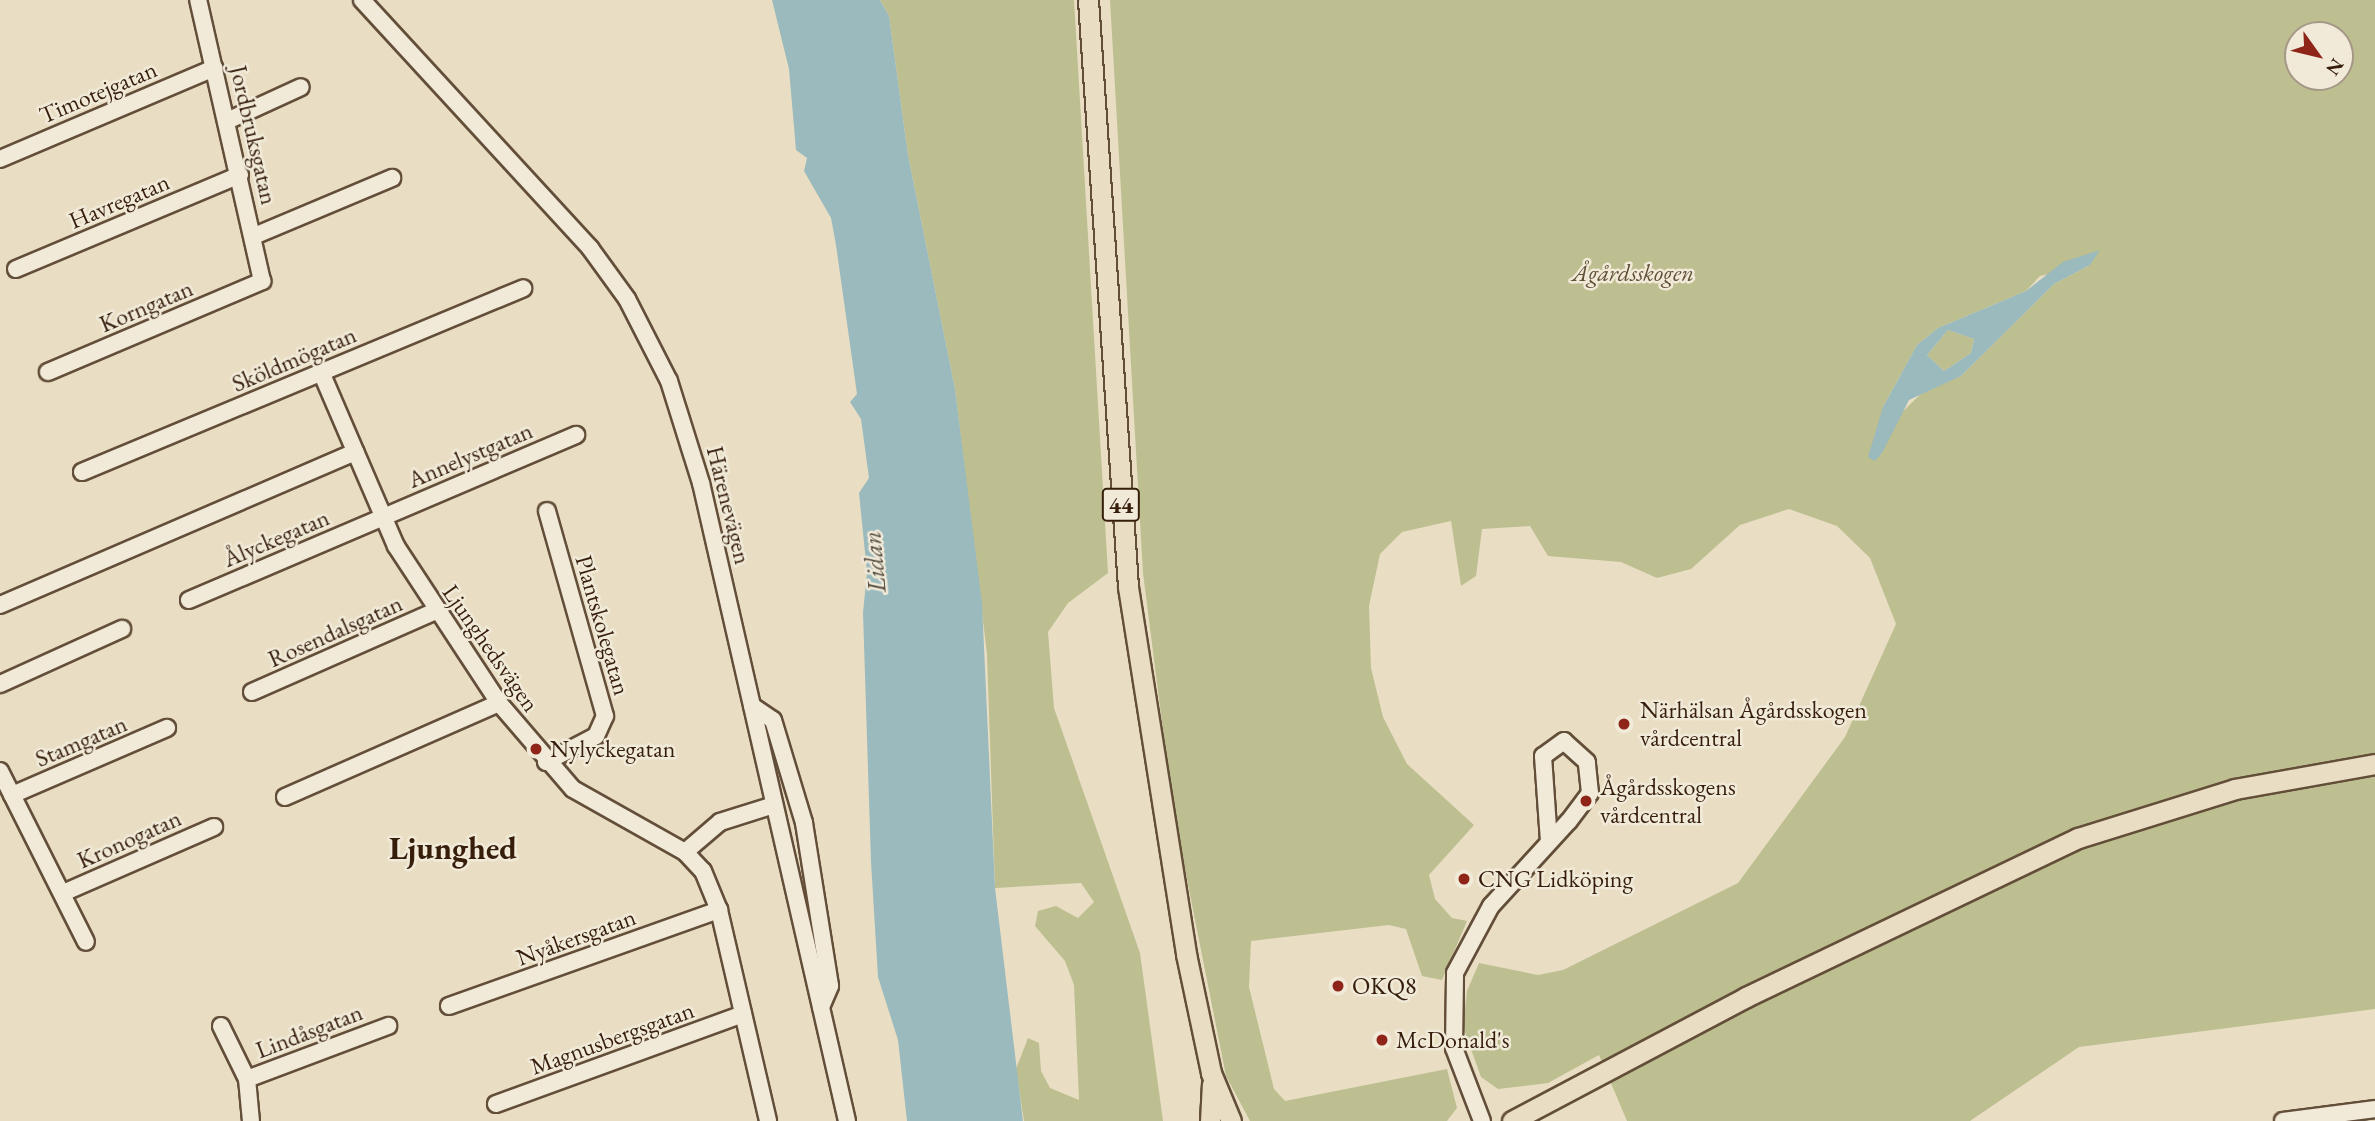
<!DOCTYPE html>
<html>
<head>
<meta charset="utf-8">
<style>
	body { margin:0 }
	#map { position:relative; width:2375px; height:1121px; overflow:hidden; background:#e9dec4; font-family:"EB Garamond",serif }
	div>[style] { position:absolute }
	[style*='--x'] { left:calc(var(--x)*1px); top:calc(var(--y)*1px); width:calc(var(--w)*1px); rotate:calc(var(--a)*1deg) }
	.green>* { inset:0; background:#bdbf90 }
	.water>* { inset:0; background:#9ababd }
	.roads { filter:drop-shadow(2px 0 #634e39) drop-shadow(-2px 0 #634e39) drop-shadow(0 2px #634e39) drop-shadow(0 -2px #634e39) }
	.minor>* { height:16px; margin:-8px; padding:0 8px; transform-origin:8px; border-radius:8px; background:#f1ead9 }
	.major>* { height:19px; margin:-9.5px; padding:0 9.5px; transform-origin:9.5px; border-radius:9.5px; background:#e9dec4 }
	.dots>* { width:19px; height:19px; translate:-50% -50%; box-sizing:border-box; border:4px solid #f1ead9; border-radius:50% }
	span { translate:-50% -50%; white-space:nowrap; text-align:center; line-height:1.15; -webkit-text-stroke:5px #f1ead9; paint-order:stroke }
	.shield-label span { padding:2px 5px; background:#f1ead9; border:2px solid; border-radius:5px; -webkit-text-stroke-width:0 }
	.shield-label { font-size:23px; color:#361e0b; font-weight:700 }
	.street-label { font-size:24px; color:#361e0b }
	.park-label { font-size:24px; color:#5e4e33; font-style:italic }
	.poi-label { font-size:24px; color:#361e0b }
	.left { translate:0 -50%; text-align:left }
	.water-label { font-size:26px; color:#544d40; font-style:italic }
	.district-label { font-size:32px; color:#361e0b; font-weight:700 }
	.north { position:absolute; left:2284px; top:21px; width:70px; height:70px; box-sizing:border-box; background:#f1ead9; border:2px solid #a69887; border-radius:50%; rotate:124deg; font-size:19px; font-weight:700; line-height:28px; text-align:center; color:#361e0b }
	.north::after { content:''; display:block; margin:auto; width:24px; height:32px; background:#8f2418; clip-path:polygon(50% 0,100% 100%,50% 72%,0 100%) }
</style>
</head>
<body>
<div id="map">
	<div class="green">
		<div style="clip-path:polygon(880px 0,1074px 0,1108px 573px,1068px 603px,1048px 632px,1054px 708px,1140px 953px,1163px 1121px,1024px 1121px,1016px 1069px,1028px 1038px,1039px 1043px,1041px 1071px,1050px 1088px,1079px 1100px,1074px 985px,1065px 961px,1035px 926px,1038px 911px,1056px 906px,1078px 918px,1094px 902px,1081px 883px,995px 888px,987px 654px,955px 389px,908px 155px,889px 16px)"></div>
		<div style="clip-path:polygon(evenodd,1110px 0,2375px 0,2375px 1009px,2079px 1047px,1970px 1121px,1627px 1121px,1599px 1055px,1548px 1083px,1498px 1089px,1481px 1077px,1463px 1027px,1467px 991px,1479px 963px,1538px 975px,1563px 970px,1738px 883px,1845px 737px,1896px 624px,1870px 558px,1837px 526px,1789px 509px,1740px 525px,1691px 569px,1657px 578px,1621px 562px,1548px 556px,1530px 526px,1482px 529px,1476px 576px,1461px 586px,1451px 521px,1402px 532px,1380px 554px,1369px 606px,1371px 668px,1383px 717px,1407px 764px,1474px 825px,1429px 875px,1435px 899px,1452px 918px,1467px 921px,1442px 980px,1422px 976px,1406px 929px,1389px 925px,1251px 941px,1249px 987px,1274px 1089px,1285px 1101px,1447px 1069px,1457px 1108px,1447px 1121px,1250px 1121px,1226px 1076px,1173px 809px,1143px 573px,1110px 0,2298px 35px,2340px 35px,2340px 77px,2298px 77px,2298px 35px,1110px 0,2090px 265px,2054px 284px,1961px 376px,1927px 388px,1897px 417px,1883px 407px,1917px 345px,1938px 328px,2026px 291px,2040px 276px,2090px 265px)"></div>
		<div style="clip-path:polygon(1948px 330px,1974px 339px,1971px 353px,1944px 371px,1927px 355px)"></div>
	</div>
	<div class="water">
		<div style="clip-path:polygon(772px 0,880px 0,889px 16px,908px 155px,955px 389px,982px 603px,995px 888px,1023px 1121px,907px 1121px,898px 1040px,878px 977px,871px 862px,863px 613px,867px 572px,859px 493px,869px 478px,861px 419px,850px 402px,857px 394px,836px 245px,831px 218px,804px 171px,807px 158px,796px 150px,789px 69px)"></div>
		<div style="clip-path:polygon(evenodd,2100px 250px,2090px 265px,2054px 284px,1961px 376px,1909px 400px,1882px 453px,1875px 461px,1868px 457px,1883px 407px,1917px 345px,1938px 328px,2026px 291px,2063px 262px,2100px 250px,1948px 330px,1974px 339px,1971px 353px,1944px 371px,1927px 355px,1948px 330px)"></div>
	</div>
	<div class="roads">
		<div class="minor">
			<div style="--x:362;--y:0;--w:337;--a:47.4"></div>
			<div style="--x:590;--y:248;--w:63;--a:54"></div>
			<div style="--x:627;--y:299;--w:92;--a:62.9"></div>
			<div style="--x:669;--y:381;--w:107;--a:72.6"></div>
			<div style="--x:701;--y:483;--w:654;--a:77.11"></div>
			<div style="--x:227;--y:121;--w:81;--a:-24.7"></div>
			<div style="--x:0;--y:159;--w:233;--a:-23"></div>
			<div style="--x:254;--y:236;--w:150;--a:-22.8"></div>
			<div style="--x:16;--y:269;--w:243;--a:-22.8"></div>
			<div style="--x:48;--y:372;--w:233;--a:-23"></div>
			<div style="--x:262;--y:281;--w:288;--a:-102.8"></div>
			<div style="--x:321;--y:372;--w:189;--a:66.7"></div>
			<div style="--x:396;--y:546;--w:188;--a:56.7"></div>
			<div style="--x:499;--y:703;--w:113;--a:49.3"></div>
			<div style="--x:573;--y:789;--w:129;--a:29.4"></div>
			<div style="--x:685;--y:852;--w:26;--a:47"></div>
			<div style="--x:703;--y:871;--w:42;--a:67.7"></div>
			<div style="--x:719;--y:910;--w:217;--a:76.9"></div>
			<div style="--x:82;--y:472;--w:478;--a:-22.6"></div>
			<div style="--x:189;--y:600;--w:421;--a:-23.1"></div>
			<div style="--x:0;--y:605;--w:387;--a:-23.3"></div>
			<div style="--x:0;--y:684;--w:134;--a:-24.3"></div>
			<div style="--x:252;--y:692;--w:201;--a:-23.8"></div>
			<div style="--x:752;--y:706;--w:25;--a:34"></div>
			<div style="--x:773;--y:720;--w:108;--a:73.2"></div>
			<div style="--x:804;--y:823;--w:165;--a:80.9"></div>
			<div style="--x:830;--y:986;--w:23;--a:113"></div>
			<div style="--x:546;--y:762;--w:56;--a:-27.5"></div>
			<div style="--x:596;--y:736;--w:22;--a:-66"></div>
			<div style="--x:605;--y:716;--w:213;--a:-105.8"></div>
			<div style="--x:0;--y:771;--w:191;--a:63.3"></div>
			<div style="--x:12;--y:795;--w:169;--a:-23.4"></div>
			<div style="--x:285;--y:797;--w:234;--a:-23.7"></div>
			<div style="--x:685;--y:852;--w:46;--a:-40.6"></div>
			<div style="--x:720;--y:822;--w:57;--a:-17.5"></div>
			<div style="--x:63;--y:893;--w:165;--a:-23.6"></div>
			<div style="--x:449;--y:1006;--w:287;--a:-19.6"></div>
			<div style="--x:221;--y:1026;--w:59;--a:63.9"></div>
			<div style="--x:247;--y:1079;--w:42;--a:84.6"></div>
			<div style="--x:247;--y:1079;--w:151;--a:-20.6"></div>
			<div style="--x:496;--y:1104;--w:263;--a:-20"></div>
			<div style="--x:1482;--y:1121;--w:78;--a:-111"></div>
			<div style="--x:1454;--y:1048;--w:75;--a:-89.2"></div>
			<div style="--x:1455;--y:973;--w:76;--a:-61.8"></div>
			<div style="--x:1491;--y:906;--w:115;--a:-47.5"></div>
			<div style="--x:1569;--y:821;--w:35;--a:-53"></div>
			<div style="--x:1590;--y:793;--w:31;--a:-96"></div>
			<div style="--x:1587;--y:762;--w:31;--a:-138"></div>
			<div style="--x:1564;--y:741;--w:26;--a:144"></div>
			<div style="--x:1543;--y:756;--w:86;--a:86"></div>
			<div style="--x:2283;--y:1121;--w:93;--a:-7.4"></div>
		</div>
		<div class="major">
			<div style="--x:1088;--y:0;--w:588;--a:86.1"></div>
			<div style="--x:1128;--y:587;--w:372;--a:81"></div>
			<div style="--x:1186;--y:954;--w:122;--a:78.1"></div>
			<div style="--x:1211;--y:1073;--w:52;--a:67.4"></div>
			<div style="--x:1210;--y:1121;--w:37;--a:-87"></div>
			<div style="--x:1512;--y:1121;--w:265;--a:-27.9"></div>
			<div style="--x:1746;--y:997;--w:368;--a:-25.6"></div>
			<div style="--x:2078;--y:838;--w:164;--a:-17.3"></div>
			<div style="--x:2235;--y:789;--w:142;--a:-10.1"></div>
		</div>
	</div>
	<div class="dots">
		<div style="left:1624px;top:724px;background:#8f2418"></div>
		<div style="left:536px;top:749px;background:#8f2418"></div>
		<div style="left:1586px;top:801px;background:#8f2418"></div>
		<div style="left:1464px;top:879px;background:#8f2418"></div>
		<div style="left:1338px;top:986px;background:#8f2418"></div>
		<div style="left:1382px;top:1040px;background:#8f2418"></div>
	</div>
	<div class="shield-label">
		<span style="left:1121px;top:505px">44</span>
	</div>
	<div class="street-label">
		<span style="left:98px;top:92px;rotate:-23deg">Timotejgatan</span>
		<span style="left:254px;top:135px;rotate:77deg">Jordbruksgatan</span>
		<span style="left:119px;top:201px;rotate:-23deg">Havregatan</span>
		<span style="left:146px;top:306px;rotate:-23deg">Korngatan</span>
		<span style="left:294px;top:359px;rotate:-23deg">Sköldmögatan</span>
		<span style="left:470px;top:455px;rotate:-23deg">Annelystgatan</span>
		<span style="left:729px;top:505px;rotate:76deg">Härenevägen</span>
		<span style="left:276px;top:538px;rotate:-23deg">Ålyckegatan</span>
		<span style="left:603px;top:625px;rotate:74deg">Plantskolegatan</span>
		<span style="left:335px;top:631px;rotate:-24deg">Rosendalsgatan</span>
		<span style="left:491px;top:648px;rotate:55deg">Ljunghedsvägen</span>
		<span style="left:81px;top:741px;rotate:-23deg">Stamgatan</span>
		<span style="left:129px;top:839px;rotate:-24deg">Kronogatan</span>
		<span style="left:576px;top:937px;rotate:-20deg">Nyåkersgatan</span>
		<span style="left:309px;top:1031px;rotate:-21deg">Lindåsgatan</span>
		<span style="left:612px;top:1038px;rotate:-20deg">Magnusbergsgatan</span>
	</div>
	<div class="park-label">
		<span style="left:1633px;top:273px">Ågårdsskogen</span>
	</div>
	<div class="poi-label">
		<span class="left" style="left:1640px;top:724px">Närhälsan Ågårdsskogen<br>vårdcentral</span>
		<span class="left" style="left:550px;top:749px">Nylyckegatan</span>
		<span class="left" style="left:1600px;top:801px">Ågårdsskogens<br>vårdcentral</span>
		<span class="left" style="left:1478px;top:879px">CNG Lidköping</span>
		<span class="left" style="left:1352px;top:986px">OKQ8</span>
		<span class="left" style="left:1396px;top:1040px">McDonald's</span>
	</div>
	<div class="water-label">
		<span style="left:875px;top:562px;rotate:-95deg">Lidan</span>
	</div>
	<div class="district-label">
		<span style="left:453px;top:848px">Ljunghed</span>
	</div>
	<div class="north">N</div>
</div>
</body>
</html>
